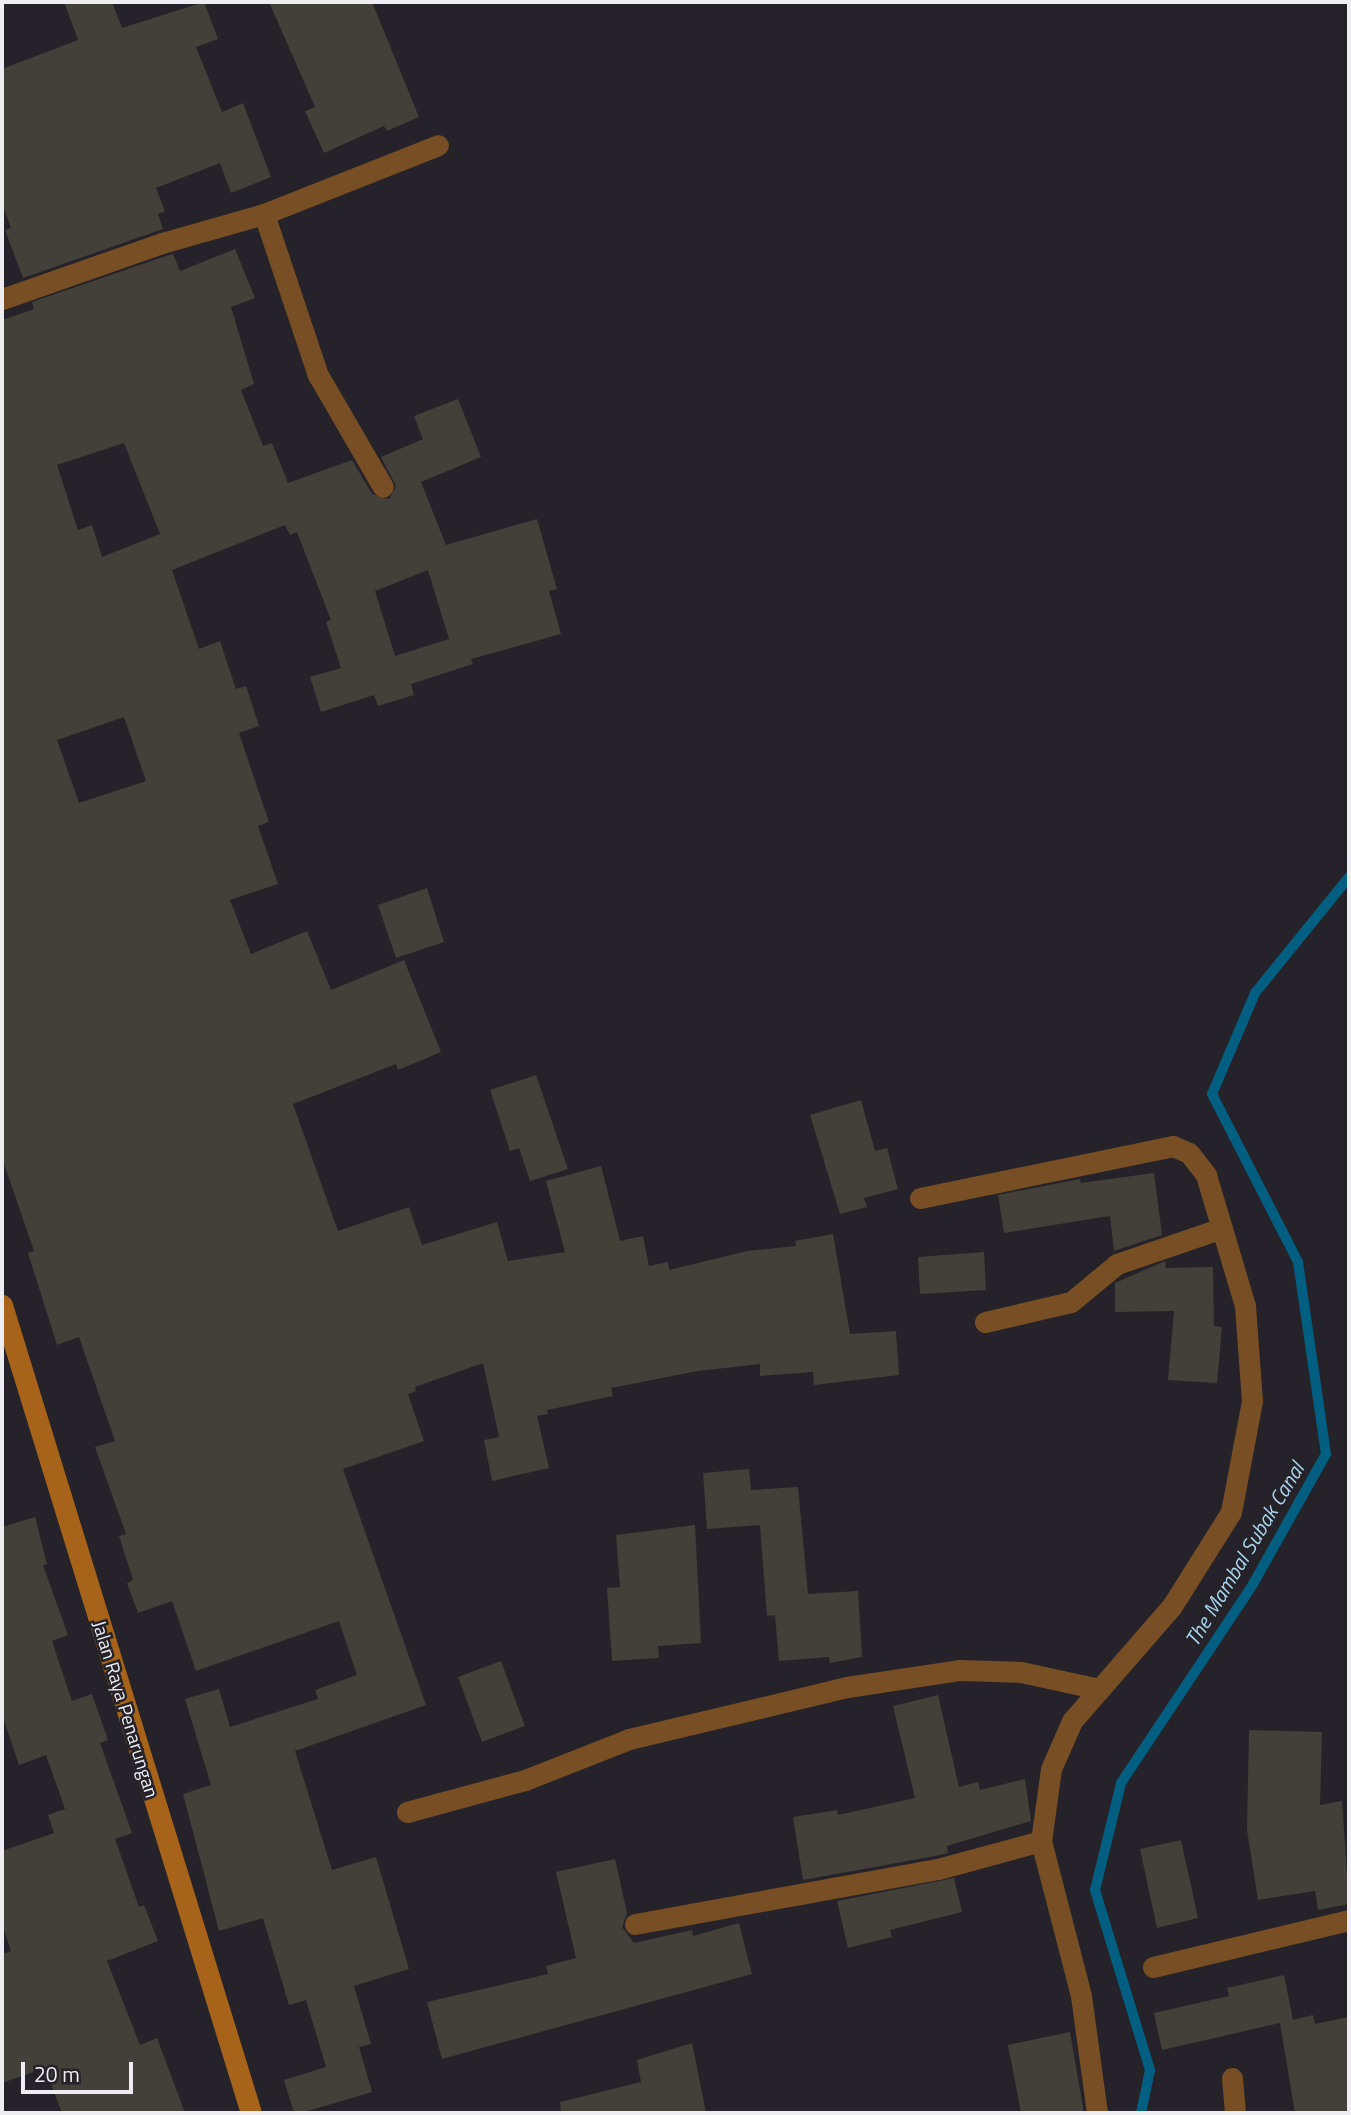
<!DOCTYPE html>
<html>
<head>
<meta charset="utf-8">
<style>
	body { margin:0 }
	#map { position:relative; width:1351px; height:2115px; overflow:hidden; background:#252329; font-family:"Titillium Web",sans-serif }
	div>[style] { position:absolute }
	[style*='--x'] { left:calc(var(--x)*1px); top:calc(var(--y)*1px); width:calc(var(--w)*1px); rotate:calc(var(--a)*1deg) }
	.stream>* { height:10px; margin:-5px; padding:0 5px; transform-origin:5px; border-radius:5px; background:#025f82 }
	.building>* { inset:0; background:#433f39 }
	.minor>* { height:21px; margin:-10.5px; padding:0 10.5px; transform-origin:10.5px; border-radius:10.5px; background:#784e25 }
	.secondary>* { height:21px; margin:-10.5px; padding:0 10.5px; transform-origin:10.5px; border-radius:10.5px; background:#a76319 }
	span { translate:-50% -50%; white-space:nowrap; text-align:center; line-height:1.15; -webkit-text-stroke:5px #252329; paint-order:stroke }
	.street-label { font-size:19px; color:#eeedf1 }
	.water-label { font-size:21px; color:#aad7f0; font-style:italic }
	.frame { position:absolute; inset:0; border:4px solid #eeedf1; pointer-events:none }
	.scale { position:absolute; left:21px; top:2062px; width:112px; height:32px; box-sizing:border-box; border:4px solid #eeedf1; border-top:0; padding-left:9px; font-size:21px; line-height:24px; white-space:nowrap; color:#eeedf1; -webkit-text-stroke:5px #252329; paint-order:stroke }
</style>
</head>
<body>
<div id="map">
	<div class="stream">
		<div style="--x:1141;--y:2113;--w:44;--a:-78.2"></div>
		<div style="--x:1150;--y:2070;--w:188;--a:-107"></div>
		<div style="--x:1095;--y:1890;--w:110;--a:-76.3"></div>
		<div style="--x:1121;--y:1783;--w:239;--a:-56.4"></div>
		<div style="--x:1253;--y:1584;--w:149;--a:-60.7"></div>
		<div style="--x:1326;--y:1454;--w:194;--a:-98.3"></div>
		<div style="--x:1298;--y:1262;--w:189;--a:-117.1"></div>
		<div style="--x:1212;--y:1094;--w:110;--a:-66.9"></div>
		<div style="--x:1255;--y:993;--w:149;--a:-51"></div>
	</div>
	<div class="building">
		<div style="clip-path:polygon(64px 2px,112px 2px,122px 28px,204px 2px,218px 39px,196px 47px,222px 112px,243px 103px,271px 177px,231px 193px,220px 163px,156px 188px,165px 211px,158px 214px,163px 229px,23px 278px,5px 230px,11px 228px,2px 204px,2px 69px,78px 40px)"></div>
		<div style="clip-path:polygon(269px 2px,372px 2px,419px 117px,387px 131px,384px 126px,324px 153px,305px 111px,315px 107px)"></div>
		<div style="clip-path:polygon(evenodd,235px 249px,255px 298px,231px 307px,254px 384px,241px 390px,263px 446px,272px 443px,288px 483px,352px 460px,372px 494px,389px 499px,396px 486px,381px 457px,423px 439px,414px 416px,458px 399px,481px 457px,421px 482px,446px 545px,537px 519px,557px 589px,549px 591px,561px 634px,471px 659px,473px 664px,411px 684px,414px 695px,378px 706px,374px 695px,321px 712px,310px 677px,341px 668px,326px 622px,331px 620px,297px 532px,290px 535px,285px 525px,172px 570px,199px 649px,220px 641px,236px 689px,246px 686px,259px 726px,239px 733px,269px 822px,258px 826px,278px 884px,230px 900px,251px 954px,307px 931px,331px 990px,404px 960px,441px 1052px,398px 1070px,396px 1064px,293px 1104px,338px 1231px,409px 1207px,422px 1245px,497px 1222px,508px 1261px,565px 1252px,546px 1181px,601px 1166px,620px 1241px,643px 1236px,649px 1266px,668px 1262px,669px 1270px,747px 1251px,796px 1246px,795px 1241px,833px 1234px,850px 1334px,896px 1331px,899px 1375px,814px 1385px,813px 1372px,760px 1376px,760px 1364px,698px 1371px,611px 1388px,613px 1396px,547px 1410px,548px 1414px,537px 1416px,549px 1468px,492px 1481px,484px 1440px,499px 1437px,483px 1363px,415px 1387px,416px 1391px,408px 1394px,424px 1441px,343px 1469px,426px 1705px,295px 1751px,332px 1870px,376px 1857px,409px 1969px,354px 1986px,371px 2044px,359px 2047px,372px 2092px,301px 2113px,294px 2113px,284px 2080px,326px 2067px,306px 2000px,289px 2005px,263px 1918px,219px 1931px,183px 1794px,211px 1785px,185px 1699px,219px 1689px,230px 1727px,318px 1699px,315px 1690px,357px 1675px,339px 1621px,196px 1671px,172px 1601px,138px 1613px,127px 1583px,133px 1580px,119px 1536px,126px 1534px,95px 1447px,115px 1441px,79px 1337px,57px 1345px,28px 1253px,34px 1251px,2px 1158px,2px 320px,34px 309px,32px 302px,166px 256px,173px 254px,180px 271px,235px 249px,124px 443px,160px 534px,102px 557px,92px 525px,78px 530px,57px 465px,124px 443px,235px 249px,428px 570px,449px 639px,395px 656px,375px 591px,428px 570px,235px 249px,124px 717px,146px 781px,79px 803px,57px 740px,124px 717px)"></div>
		<div style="clip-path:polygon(427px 888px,444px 942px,396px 958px,378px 905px)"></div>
		<div style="clip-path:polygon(536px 1075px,568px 1169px,530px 1181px,519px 1148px,510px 1151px,490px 1090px)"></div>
		<div style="clip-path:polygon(861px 1100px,875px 1151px,887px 1148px,898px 1189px,864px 1198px,867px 1207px,840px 1214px,810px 1115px)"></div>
		<div style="clip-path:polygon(1154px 1173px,1162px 1235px,1114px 1251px,1110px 1216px,1004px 1233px,998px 1195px,1080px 1179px,1081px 1183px)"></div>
		<div style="clip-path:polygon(984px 1252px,986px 1290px,920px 1294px,918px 1257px)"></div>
		<div style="clip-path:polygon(1165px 1261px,1166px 1268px,1213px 1267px,1214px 1326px,1222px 1327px,1217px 1383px,1168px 1380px,1174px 1311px,1115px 1312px,1115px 1283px)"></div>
		<div style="clip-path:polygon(749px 1469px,751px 1490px,798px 1487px,808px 1594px,858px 1591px,862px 1657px,830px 1663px,829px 1657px,779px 1661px,775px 1615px,767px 1616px,760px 1525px,707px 1529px,703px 1473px)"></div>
		<div style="clip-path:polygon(35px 1517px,47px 1564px,43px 1565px,68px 1635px,52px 1641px,72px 1701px,92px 1694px,108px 1740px,100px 1743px,132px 1833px,115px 1839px,139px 1907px,144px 1905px,158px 1941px,107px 1961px,140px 2045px,157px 2038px,185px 2113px,62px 2113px,45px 2068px,2px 2083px,2px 1954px,11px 1951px,2px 1924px,2px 1851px,54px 1833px,48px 1815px,65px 1809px,46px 1755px,19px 1765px,2px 1715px,2px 1527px)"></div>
		<div style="clip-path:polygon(695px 1525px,701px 1643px,658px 1646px,659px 1658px,612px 1661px,607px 1588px,620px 1587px,616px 1535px)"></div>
		<div style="clip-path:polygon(501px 1661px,525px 1726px,482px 1742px,458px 1677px)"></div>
		<div style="clip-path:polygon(938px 1695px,959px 1787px,978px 1782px,980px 1790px,1025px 1779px,1031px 1821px,947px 1846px,948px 1853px,935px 1856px,803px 1880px,793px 1817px,837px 1810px,838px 1815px,915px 1798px,893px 1706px)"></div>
		<div style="clip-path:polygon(1249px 1730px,1322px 1732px,1320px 1805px,1342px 1801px,1349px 1904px,1318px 1910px,1315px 1891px,1258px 1900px,1247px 1830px)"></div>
		<div style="clip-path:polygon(1181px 1840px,1198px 1918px,1157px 1928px,1140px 1849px)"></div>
		<div style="clip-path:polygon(615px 1859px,627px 1913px,622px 1927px,634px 1943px,692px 1930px,693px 1936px,739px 1923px,752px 1974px,442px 2059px,427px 2002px,548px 1974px,546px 1966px,576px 1958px,556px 1872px)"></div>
		<div style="clip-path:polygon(954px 1878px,962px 1912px,890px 1930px,892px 1937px,848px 1948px,837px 1901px)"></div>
		<div style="clip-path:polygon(1284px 1975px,1293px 2020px,1313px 2015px,1315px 2024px,1349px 2017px,1349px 2113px,1295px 2113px,1280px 2023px,1162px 2050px,1154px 2013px,1229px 1996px,1227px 1988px)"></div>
		<div style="clip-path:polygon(1070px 2032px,1084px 2113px,1021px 2113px,1008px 2045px)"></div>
		<div style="clip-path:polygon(692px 2043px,706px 2113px,561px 2113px,560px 2102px,641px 2082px,637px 2060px)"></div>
	</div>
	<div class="minor">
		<div style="--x:264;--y:214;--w:170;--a:71.5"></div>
		<div style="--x:318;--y:375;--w:129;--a:59.9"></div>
		<div style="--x:2;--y:299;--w:170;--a:-19.3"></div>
		<div style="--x:162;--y:243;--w:106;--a:-15.9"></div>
		<div style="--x:264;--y:214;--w:187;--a:-21.6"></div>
		<div style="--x:920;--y:1198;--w:258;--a:-11.6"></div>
		<div style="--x:1173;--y:1146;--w:17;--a:24"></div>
		<div style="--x:1189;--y:1153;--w:28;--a:52"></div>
		<div style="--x:1206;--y:1175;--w:137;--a:73.4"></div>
		<div style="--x:1245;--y:1306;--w:95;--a:85.8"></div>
		<div style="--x:1252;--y:1401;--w:113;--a:100.7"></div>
		<div style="--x:1231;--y:1512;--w:111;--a:122.1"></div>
		<div style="--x:1172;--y:1606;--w:152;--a:131"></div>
		<div style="--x:1072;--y:1721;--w:52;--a:113.6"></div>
		<div style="--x:1051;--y:1769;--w:73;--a:97.9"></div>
		<div style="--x:1041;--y:1841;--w:160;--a:75.5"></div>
		<div style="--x:1081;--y:1996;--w:118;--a:82.2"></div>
		<div style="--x:985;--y:1322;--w:88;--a:-13.1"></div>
		<div style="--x:1071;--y:1302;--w:60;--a:-39.6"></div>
		<div style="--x:1117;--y:1264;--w:111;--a:-18.9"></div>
		<div style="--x:407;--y:1812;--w:122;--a:-15.2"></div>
		<div style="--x:525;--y:1780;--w:112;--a:-21.5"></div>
		<div style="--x:629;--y:1739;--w:224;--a:-13.4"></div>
		<div style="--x:847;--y:1687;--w:113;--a:-8.6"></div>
		<div style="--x:959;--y:1670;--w:62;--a:1.8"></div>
		<div style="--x:1021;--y:1672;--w:80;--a:12.3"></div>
		<div style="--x:635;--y:1924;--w:308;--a:-10.3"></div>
		<div style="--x:938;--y:1869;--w:107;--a:-15.2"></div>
		<div style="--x:1153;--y:1967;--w:202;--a:-13.5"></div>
		<div style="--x:1232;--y:2078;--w:35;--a:85"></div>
	</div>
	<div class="secondary">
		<div style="--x:2;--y:1305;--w:845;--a:72.87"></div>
	</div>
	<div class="street-label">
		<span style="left:126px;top:1709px;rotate:73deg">Jalan Raya Penarungan</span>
	</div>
	<div class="water-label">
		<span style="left:1244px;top:1554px;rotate:-59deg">The Mambal Subak Canal</span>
	</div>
	<div class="frame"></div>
	<div class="scale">20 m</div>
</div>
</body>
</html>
